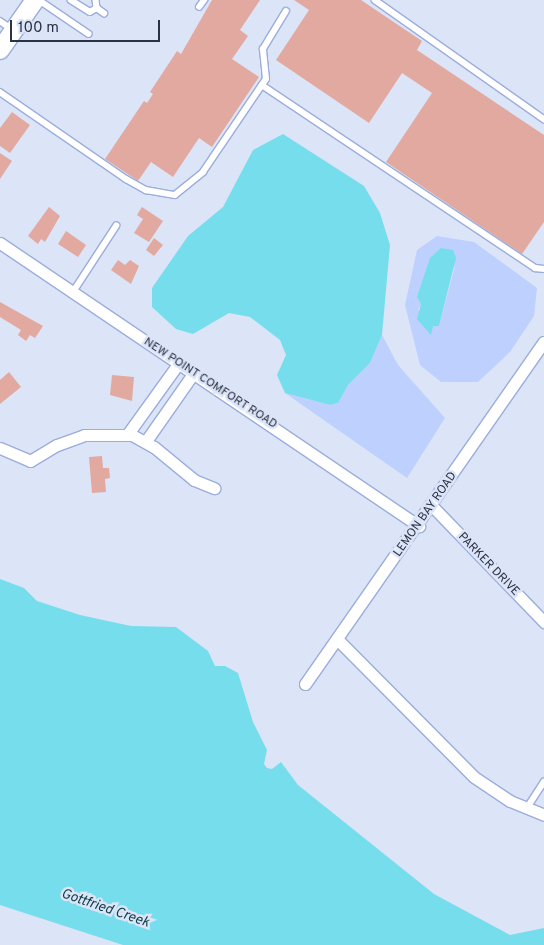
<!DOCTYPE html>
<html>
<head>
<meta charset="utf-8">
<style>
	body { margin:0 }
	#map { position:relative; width:544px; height:945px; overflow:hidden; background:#dce4f8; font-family:Overpass,sans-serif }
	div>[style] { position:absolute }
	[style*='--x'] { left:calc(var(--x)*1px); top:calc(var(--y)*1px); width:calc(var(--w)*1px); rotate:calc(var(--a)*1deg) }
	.green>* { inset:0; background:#bed0fd }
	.water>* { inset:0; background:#76ddec }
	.building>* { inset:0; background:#e2a9a0 }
	.roads { filter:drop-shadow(1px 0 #9baddb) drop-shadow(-1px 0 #9baddb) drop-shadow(0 1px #9baddb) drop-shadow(0 -1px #9baddb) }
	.lane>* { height:5.5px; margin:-2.75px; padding:0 2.75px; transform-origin:2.75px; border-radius:2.75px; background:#fff }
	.street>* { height:11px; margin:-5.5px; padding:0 5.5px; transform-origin:5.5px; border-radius:5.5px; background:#fff }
	.primary>* { height:18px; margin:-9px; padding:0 9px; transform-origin:9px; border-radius:9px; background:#fff }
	span { translate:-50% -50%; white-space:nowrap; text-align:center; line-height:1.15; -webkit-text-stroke:5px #dce4f8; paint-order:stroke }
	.street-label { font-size:12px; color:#2b3244 }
	.water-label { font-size:14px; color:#0d3e45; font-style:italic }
	.scale { position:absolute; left:10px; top:20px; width:150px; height:22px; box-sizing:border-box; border:2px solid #2b3244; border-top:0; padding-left:6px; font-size:15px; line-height:18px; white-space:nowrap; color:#2b3244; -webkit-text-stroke:4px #dce4f8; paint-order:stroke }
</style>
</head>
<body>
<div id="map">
	<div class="green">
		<div style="clip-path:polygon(evenodd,437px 236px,474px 242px,537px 288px,534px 316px,510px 352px,478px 382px,441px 382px,420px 365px,405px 305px,417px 250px,437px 236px,455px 266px,439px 326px,433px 326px,418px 309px,455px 266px)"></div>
		<div style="clip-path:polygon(382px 335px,398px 365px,445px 418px,407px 478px,285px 393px,330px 405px,338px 403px,348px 385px,370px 363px)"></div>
	</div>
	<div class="water">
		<div style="clip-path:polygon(283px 134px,364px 186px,380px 213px,390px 245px,382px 335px,370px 363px,348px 385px,338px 403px,330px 405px,285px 393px,277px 375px,286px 355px,280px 340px,250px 317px,229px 313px,193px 334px,176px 329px,152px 307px,152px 288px,188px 236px,223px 207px,253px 150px)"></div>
		<div style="clip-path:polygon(441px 248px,453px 250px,456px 258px,439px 326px,433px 326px,431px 335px,417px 319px,421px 304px,417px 297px,430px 258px)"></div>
		<div style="clip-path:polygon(0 579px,24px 588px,37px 601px,80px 615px,131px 626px,176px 627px,208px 651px,215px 666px,225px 666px,238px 673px,253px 722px,267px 750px,264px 764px,267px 768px,272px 769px,281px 762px,298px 785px,434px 894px,510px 935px,544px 928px,544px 945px,123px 945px,0 905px)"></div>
	</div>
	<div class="building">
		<div style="clip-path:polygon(212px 0,260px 0,240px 30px,248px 36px,232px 59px,259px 77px,212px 147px,199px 138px,173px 177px,151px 162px,138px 181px,105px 159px,144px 101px,147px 103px,153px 94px,150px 92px,177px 51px,181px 54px)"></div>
		<div style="clip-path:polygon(294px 0,361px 0,422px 41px,417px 50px,544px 135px,544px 222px,522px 254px,386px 162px,432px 93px,402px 73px,369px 123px,276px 60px,309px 10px)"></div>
		<div style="clip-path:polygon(12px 112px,30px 125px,10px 153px,0 146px,0 128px)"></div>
		<div style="clip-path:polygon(0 153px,12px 161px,0 179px)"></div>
		<div style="clip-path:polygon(49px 207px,60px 216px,45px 242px,41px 239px,38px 244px,28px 236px)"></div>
		<div style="clip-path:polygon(142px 207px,163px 221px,149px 242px,134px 233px,143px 219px,137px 215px)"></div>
		<div style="clip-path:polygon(66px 231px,86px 245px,78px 257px,58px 244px)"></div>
		<div style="clip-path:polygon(154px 238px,163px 245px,154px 256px,146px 250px)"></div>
		<div style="clip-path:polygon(118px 260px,125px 265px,130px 260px,139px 266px,131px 284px,111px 270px)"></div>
		<div style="clip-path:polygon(0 302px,43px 326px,35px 338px,30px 335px,26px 341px,18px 335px,21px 330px,0 317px)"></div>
		<div style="clip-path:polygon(9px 372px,21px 387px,0 404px,0 380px)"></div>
		<div style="clip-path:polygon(112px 375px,134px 377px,132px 401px,110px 395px)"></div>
		<div style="clip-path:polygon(102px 456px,103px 468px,109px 468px,110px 478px,105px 479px,106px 492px,92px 493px,89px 457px)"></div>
	</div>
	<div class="roads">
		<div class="lane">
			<div style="--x:39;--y:0;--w:60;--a:34.2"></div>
			<div style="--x:71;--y:0;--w:22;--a:32"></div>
			<div style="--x:90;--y:12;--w:8;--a:-30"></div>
			<div style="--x:96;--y:0;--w:8;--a:83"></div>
			<div style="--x:375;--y:0;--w:207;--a:35.2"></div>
			<div style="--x:199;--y:7;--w:9;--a:-54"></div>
			<div style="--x:97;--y:8;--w:9;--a:36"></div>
			<div style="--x:0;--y:21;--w:14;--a:34"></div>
			<div style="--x:262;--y:85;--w:329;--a:33.8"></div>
			<div style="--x:535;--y:268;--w:9;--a:6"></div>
			<div style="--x:0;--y:92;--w:153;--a:34.6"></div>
			<div style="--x:126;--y:179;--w:23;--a:29"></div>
			<div style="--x:146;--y:190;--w:29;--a:10"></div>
			<div style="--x:175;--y:195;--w:36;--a:-39"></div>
			<div style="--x:203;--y:172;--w:112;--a:-55.9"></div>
			<div style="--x:266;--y:79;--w:30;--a:-96"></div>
			<div style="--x:263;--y:49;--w:44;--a:-58.8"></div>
			<div style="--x:73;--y:292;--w:79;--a:-56.9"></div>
			<div style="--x:527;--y:808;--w:31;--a:-57"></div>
		</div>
		<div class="street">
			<div style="--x:0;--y:243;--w:506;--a:34.04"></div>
			<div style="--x:127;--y:435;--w:87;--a:-54.3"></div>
			<div style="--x:146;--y:441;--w:82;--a:-55"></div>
			<div style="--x:0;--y:448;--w:33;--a:23"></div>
			<div style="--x:30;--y:461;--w:31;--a:-31"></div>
			<div style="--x:57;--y:445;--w:29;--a:-20"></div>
			<div style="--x:84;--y:435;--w:48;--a:0"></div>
			<div style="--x:132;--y:435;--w:25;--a:29"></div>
			<div style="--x:154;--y:447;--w:52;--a:39.5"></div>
			<div style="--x:194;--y:480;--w:22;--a:22"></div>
			<div style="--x:433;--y:507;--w:160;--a:46"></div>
			<div style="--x:337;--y:639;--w:194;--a:45.2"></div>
			<div style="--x:474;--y:777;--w:43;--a:33.7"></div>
			<div style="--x:510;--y:801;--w:37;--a:22"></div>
			<div style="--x:305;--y:684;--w:417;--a:-55.1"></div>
		</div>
		<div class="primary">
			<div style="--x:0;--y:50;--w:61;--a:-55"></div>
		</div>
	</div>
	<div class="street-label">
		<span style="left:210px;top:384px;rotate:33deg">NEW POINT COMFORT ROAD</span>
		<span style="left:426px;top:515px;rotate:-55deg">LEMON BAY ROAD</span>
		<span style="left:488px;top:565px;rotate:46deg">PARKER DRIVE</span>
	</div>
	<div class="water-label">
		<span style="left:105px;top:909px;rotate:19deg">Gottfried Creek</span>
	</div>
	<div class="scale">100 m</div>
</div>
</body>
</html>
